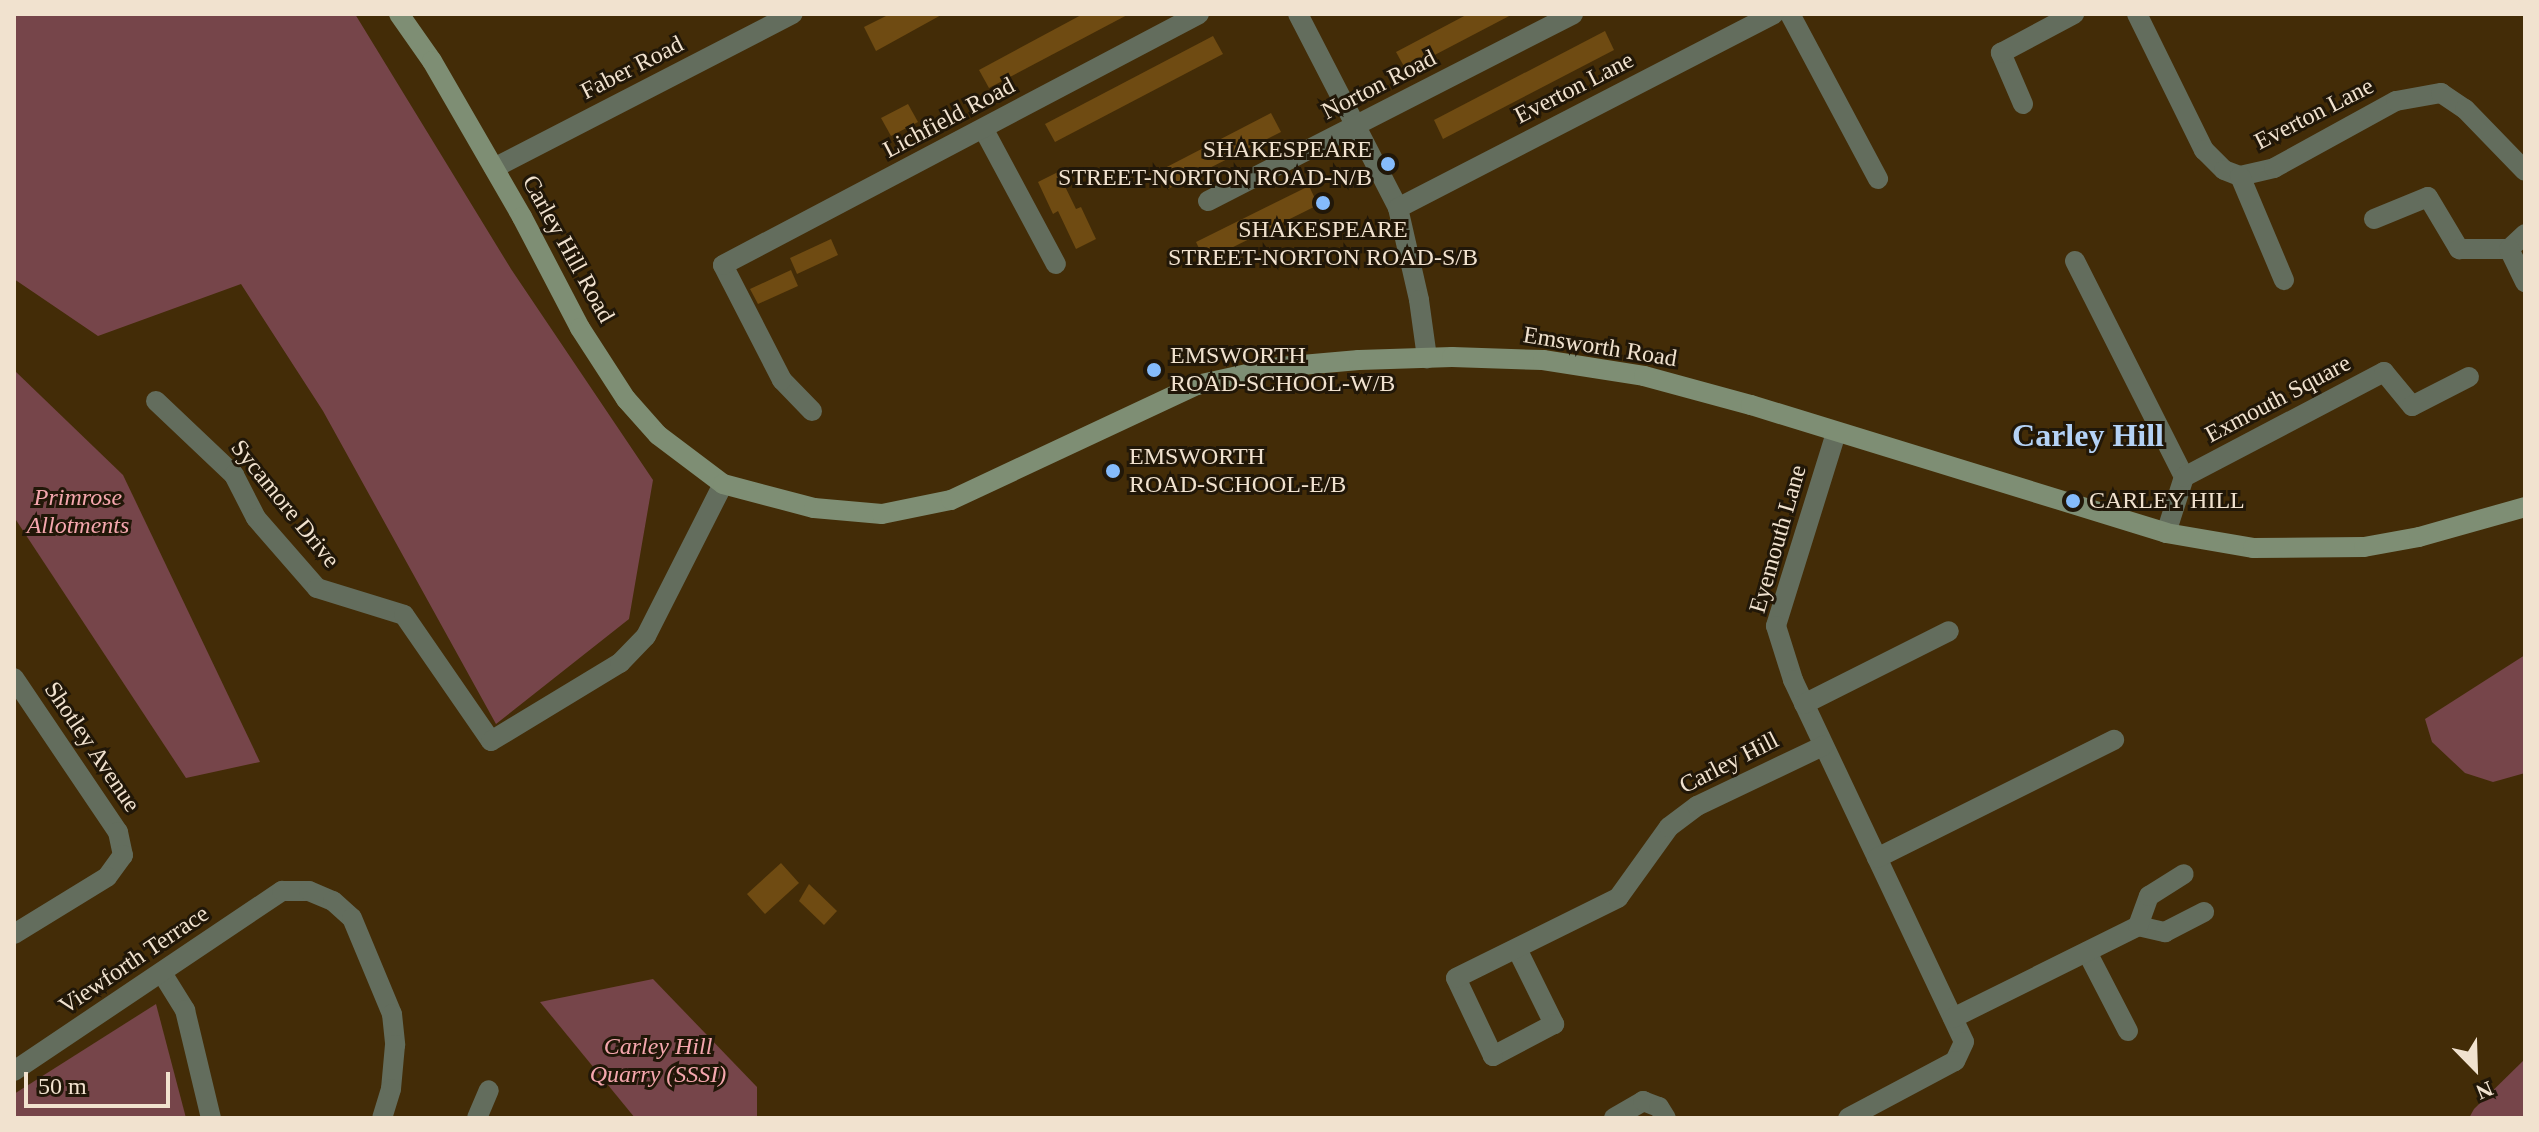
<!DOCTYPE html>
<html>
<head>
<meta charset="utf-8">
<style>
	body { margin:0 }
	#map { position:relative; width:2539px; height:1132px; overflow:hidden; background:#432c07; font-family:"Times New Roman",serif }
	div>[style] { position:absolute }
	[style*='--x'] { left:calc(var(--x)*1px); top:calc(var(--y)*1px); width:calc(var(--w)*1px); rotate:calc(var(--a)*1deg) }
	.green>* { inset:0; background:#76454a }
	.building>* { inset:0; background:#6f4b12 }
	.street>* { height:20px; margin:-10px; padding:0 10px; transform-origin:10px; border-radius:10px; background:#636d5d }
	.secondary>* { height:20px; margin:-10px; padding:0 10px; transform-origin:10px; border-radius:10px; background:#7e8e74 }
	.dots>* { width:22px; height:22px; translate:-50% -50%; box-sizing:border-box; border:4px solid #211708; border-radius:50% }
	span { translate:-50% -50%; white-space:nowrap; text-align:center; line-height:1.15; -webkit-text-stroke:6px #211708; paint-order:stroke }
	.street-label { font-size:24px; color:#f1e2cf }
	.poi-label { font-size:24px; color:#f1e2cf }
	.right { translate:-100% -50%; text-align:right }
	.left { translate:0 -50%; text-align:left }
	.park-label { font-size:24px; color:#f5a7ae; font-style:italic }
	.district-label { font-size:32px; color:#b4d2f6; font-weight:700 }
	.frame { position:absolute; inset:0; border:16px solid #f1e2cf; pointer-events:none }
	.north { position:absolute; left:2435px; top:1028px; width:80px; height:80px; -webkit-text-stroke:6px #211708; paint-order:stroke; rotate:157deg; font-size:22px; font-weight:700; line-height:32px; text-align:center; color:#f1e2cf }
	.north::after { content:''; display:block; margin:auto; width:28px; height:36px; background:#f1e2cf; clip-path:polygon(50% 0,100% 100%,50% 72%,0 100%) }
	.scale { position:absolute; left:24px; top:1072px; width:146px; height:36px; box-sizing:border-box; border:4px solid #f1e2cf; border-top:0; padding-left:10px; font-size:24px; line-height:28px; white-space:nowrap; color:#f1e2cf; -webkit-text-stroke:6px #211708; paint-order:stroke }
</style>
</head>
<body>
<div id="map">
	<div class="green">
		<div style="clip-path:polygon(14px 14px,355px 14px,511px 269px,653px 480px,629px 619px,496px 724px,323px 411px,241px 284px,98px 336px,14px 279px)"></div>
		<div style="clip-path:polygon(14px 370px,123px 475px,260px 762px,186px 778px,14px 517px)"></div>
		<div style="clip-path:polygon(2525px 655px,2525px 773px,2493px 782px,2465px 773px,2432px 742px,2425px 719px)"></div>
		<div style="clip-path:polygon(653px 979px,757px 1087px,757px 1118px,635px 1118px,540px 1002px)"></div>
		<div style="clip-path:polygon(156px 1004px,186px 1118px,14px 1118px,14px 1094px)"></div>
		<div style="clip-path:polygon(2525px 1059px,2525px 1118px,2469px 1118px,2474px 1109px)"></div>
	</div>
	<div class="building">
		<div style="clip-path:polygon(890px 14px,943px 14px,876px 51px,864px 27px)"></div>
		<div style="clip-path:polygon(1083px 14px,1129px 14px,989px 88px,979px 70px)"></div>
		<div style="clip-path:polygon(1468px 14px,1513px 14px,1406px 70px,1396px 52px)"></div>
		<div style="clip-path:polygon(1605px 31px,1614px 50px,1443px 139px,1434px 120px)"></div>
		<div style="clip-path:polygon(1213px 36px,1223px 54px,1055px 142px,1045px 124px)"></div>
		<div style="clip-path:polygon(908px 104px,918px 122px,891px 136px,881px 118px)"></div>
		<div style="clip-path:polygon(1271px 113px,1281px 132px,1168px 189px,1159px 171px)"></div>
		<div style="clip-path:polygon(1058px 172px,1076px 209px,1081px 207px,1096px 239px,1076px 249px,1058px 211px,1053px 214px,1038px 182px)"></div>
		<div style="clip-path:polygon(1309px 186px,1318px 205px,1205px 261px,1196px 242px)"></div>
		<div style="clip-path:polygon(831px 239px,838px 255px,797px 274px,790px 258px)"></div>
		<div style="clip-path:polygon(791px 270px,798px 286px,758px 304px,750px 289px)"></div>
		<div style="clip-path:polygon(781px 863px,799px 883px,765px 914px,747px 894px)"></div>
		<div style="clip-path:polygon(809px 884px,837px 911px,824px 925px,799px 901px)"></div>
	</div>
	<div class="street">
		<div style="--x:1298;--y:14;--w:218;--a:62.7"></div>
		<div style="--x:1398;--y:208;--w:94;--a:77.1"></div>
		<div style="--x:1419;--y:300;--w:59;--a:82.1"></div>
		<div style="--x:1790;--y:14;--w:187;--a:61.9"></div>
		<div style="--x:2137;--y:14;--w:152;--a:63.8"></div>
		<div style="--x:2204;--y:150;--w:28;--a:45"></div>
		<div style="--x:2224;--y:170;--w:17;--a:21"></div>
		<div style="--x:2240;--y:176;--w:35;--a:-13"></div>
		<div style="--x:2274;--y:168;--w:139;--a:-28.8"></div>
		<div style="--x:2396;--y:101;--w:46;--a:-10.1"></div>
		<div style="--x:2441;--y:93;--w:29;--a:34"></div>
		<div style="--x:2465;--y:109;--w:86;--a:45.9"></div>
		<div style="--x:2023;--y:104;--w:56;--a:-113.3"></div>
		<div style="--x:2001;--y:53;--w:83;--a:-28.1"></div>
		<div style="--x:984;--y:130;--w:152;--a:61.8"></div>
		<div style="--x:494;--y:168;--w:336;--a:-27.3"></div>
		<div style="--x:2240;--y:176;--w:113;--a:67.1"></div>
		<div style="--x:1208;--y:201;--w:410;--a:-27.1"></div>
		<div style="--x:1398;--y:208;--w:423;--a:-27.3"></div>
		<div style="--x:2374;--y:219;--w:58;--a:-22.2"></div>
		<div style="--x:2428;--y:197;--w:61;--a:59.2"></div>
		<div style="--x:2459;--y:249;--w:50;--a:0"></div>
		<div style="--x:2509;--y:249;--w:22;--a:-43"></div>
		<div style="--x:2509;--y:249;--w:37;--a:64"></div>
		<div style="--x:2075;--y:261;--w:242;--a:63.2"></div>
		<div style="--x:156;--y:401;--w:108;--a:43.5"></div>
		<div style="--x:234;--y:475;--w:48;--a:62.9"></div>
		<div style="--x:256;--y:518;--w:93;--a:48.9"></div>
		<div style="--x:317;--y:588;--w:91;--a:17.2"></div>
		<div style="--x:404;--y:615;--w:153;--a:55.4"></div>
		<div style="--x:491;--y:741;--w:151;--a:-31.2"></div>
		<div style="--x:620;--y:663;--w:37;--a:-46"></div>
		<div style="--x:646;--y:636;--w:170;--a:-63.1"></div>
		<div style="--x:812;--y:411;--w:43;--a:-134.1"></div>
		<div style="--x:782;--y:380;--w:129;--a:-117.2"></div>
		<div style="--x:723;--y:265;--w:538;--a:-27.8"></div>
		<div style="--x:1836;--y:433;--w:202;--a:107.3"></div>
		<div style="--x:1776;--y:626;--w:57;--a:72.5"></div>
		<div style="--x:1793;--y:680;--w:400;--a:64.7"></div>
		<div style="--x:1964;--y:1042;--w:21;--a:115"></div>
		<div style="--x:1955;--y:1061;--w:121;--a:152"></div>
		<div style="--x:2166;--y:533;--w:59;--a:-72.2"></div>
		<div style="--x:2184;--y:477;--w:226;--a:-27.7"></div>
		<div style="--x:2384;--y:372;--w:44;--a:50.5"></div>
		<div style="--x:2412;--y:406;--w:64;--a:-27"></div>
		<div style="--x:14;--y:678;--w:186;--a:56"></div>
		<div style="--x:118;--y:832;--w:24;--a:78"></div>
		<div style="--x:123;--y:855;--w:27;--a:126"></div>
		<div style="--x:107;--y:877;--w:109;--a:148.5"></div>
		<div style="--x:1804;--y:704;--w:162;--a:-26.7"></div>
		<div style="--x:1877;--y:858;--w:265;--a:-26.5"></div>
		<div style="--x:2138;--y:926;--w:28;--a:13"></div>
		<div style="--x:2165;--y:932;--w:44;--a:-27.1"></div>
		<div style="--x:1517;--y:949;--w:84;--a:63.7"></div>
		<div style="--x:1554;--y:1024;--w:69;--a:152.3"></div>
		<div style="--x:1493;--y:1056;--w:86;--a:-115.4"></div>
		<div style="--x:1456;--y:978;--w:181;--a:-26.3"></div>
		<div style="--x:1618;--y:898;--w:87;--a:-54.3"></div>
		<div style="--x:1669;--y:827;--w:35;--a:-37"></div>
		<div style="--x:1697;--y:806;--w:140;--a:-25.5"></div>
		<div style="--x:2087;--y:952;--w:89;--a:62.6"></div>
		<div style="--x:162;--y:973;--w:44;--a:58.1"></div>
		<div style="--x:185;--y:1010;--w:111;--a:76.5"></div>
		<div style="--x:1953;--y:1018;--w:207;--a:-26.4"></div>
		<div style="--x:2138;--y:926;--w:32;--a:-70"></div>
		<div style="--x:2149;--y:896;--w:41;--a:-32.2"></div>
		<div style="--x:14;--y:1071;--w:323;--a:-33.9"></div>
		<div style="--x:282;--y:891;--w:27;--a:0"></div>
		<div style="--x:309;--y:891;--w:26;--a:23"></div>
		<div style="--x:333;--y:901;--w:25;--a:42"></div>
		<div style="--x:352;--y:918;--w:104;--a:67.4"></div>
		<div style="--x:392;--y:1014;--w:31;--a:84"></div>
		<div style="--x:395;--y:1045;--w:44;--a:95.2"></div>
		<div style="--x:391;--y:1089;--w:30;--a:107"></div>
		<div style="--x:477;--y:1118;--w:30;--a:-67"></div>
		<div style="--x:1614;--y:1118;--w:34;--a:-30"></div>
		<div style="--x:1643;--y:1101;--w:17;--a:21"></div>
		<div style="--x:1659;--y:1107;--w:13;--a:58"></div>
	</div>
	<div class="secondary">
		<div style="--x:399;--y:14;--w:57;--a:54.9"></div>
		<div style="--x:432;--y:61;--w:180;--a:60"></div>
		<div style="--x:522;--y:217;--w:125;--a:62.4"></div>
		<div style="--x:580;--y:328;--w:85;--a:57.1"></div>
		<div style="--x:626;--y:399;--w:48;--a:48.4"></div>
		<div style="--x:658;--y:435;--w:81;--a:37"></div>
		<div style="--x:723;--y:484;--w:94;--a:14.8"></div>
		<div style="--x:814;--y:508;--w:68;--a:5"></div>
		<div style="--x:882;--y:514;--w:70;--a:-11.5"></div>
		<div style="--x:951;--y:500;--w:272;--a:-25.1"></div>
		<div style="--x:1197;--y:385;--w:84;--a:-12.4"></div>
		<div style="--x:1279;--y:367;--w:80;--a:-5"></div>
		<div style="--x:1359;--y:360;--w:93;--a:-1.8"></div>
		<div style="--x:1452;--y:357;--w:91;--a:1.9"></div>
		<div style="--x:1543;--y:360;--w:102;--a:9"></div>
		<div style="--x:1644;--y:376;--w:111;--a:15.2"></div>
		<div style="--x:1751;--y:405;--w:434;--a:17.1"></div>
		<div style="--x:2166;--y:533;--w:88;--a:9.8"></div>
		<div style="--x:2253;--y:548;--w:111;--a:-0.5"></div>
		<div style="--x:2364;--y:547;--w:56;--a:-10.3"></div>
		<div style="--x:2419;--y:537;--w:110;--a:-15.8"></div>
	</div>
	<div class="dots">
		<div style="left:1388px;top:164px;background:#85bbfb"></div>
		<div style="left:1323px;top:203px;background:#85bbfb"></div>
		<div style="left:1154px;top:370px;background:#85bbfb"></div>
		<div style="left:1113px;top:471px;background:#85bbfb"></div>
		<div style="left:2073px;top:501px;background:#85bbfb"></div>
	</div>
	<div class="street-label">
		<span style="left:632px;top:68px;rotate:-27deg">Faber Road</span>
		<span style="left:1379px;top:85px;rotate:-27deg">Norton Road</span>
		<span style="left:1574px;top:88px;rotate:-27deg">Everton Lane</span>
		<span style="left:2314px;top:114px;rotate:-27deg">Everton Lane</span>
		<span style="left:949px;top:118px;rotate:-28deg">Lichfield Road</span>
		<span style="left:568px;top:249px;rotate:61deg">Carley Hill Road</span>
		<span style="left:1600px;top:347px;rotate:9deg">Emsworth Road</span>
		<span style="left:2278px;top:399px;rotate:-28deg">Exmouth Square</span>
		<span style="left:285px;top:504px;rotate:51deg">Sycamore Drive</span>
		<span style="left:1778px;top:539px;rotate:-74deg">Eyemouth Lane</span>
		<span style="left:92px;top:747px;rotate:56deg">Shotley Avenue</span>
		<span style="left:1729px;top:763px;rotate:-27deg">Carley Hill</span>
		<span style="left:134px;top:960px;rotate:-34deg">Viewforth Terrace</span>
	</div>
	<div class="poi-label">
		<span class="right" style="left:1372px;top:164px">SHAKESPEARE<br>STREET-NORTON ROAD-N/B</span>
		<span style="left:1323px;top:244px">SHAKESPEARE<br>STREET-NORTON ROAD-S/B</span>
		<span class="left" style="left:1170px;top:370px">EMSWORTH<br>ROAD-SCHOOL-W/B</span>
		<span class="left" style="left:1129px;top:471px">EMSWORTH<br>ROAD-SCHOOL-E/B</span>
		<span class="left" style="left:2089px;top:501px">CARLEY HILL</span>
	</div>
	<div class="park-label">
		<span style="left:78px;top:512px">Primrose<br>Allotments</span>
		<span style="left:658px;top:1061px">Carley Hill<br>Quarry (SSSI)</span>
	</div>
	<div class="district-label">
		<span style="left:2088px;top:435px">Carley Hill</span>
	</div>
	<div class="frame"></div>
	<div class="north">N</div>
	<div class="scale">50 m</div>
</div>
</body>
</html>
